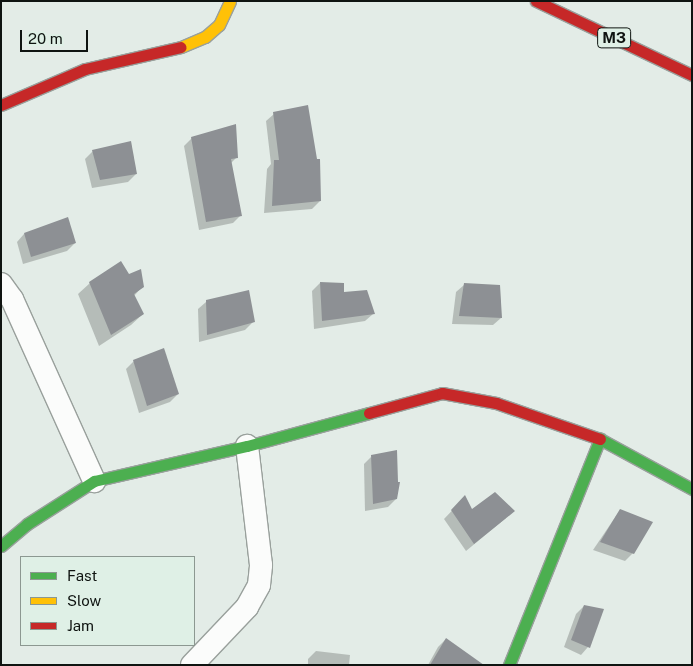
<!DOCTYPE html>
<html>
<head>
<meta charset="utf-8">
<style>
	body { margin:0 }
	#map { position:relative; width:693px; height:666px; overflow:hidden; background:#e3ece7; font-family:"Public Sans",sans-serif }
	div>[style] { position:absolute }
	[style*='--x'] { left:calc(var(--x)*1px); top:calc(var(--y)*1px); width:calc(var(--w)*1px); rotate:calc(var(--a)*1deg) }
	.shadow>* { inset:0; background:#0003 }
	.building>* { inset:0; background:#8d9094 }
	.roads { filter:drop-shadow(1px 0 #99a09c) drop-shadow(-1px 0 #99a09c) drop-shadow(0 1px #99a09c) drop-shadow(0 -1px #99a09c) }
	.street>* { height:22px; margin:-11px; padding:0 11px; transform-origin:11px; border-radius:11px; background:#fbfcfb }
	.fast>* { height:11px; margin:-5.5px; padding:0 5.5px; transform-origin:5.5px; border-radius:5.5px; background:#4caf50 }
	.slow>* { height:11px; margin:-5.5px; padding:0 5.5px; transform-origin:5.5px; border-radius:5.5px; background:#ffc107 }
	.jam>* { height:11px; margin:-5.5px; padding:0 5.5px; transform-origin:5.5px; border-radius:5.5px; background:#c62828 }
	span { translate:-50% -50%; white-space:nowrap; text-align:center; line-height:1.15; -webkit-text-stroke:5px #dff0e6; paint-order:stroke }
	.shield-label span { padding:1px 4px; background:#dff0e6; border:1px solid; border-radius:4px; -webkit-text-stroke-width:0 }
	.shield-label { font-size:15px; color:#0f1411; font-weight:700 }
	.frame { position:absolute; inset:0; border:2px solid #0f1411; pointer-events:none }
	.legend { position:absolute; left:20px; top:556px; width:175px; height:90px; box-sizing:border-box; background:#dff0e6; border:1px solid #8c9891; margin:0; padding:6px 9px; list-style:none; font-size:15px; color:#0f1411 }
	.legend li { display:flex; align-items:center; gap:10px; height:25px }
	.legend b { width:25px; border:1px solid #8c9891 }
	.scale { position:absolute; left:20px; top:30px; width:68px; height:22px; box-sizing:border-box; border:2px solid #0f1411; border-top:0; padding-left:6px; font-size:15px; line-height:18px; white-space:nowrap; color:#0f1411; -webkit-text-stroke:4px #dff0e6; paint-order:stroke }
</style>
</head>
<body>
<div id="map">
	<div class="shadow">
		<div style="clip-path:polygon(274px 114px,320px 201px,312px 209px,264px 213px,267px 169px,271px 164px,266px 121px)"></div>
		<div style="clip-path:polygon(192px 138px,236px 158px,231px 163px,241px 215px,233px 223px,199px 230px,184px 146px)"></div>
		<div style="clip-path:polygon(93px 151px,136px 174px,128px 182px,92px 188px,85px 159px)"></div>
		<div style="clip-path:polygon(24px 234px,75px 243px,67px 251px,23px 264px,17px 242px)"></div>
		<div style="clip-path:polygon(90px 283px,142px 287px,134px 296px,143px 314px,131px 325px,99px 346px,78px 294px)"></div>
		<div style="clip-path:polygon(320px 283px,343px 294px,373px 314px,365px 321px,314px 329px,312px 291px)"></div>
		<div style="clip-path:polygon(464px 285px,501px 318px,493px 325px,452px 324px,456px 292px)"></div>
		<div style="clip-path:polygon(206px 302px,253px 322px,245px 330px,199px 342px,198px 309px)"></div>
		<div style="clip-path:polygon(134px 361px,178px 394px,170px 402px,139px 413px,126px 369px)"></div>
		<div style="clip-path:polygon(371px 457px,396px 499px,388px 507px,365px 511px,364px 464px)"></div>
		<div style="clip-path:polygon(465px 497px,472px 511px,506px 518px,466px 551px,444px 519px)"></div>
		<div style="clip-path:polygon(620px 510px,633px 553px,625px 561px,593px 550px)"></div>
		<div style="clip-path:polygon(584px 606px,588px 647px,581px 655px,564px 647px,576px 614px)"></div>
		<div style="clip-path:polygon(446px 639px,464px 665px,428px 665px,438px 647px)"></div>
		<div style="clip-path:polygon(316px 651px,350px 655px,349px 665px,308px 665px,308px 659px)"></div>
	</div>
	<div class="building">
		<div style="clip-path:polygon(308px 105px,317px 159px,320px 159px,321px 201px,272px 206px,274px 160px,279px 160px,273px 112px)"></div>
		<div style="clip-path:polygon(236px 124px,238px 158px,231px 159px,242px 216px,206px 222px,191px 137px)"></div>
		<div style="clip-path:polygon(131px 141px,137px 174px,100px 180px,92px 150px)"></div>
		<div style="clip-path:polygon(68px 217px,76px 243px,31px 257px,24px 233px)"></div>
		<div style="clip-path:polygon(121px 261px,129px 274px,141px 269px,144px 287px,134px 294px,144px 314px,111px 335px,89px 282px)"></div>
		<div style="clip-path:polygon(320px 282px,344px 283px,344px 292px,367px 290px,375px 314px,322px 321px)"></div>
		<div style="clip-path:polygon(464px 283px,500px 285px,502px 318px,459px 316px)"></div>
		<div style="clip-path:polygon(249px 290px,255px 322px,207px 335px,206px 300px)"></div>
		<div style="clip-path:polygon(164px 348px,179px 394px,147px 406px,133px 360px)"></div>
		<div style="clip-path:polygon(397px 450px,398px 482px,400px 482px,397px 499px,373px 504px,371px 455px)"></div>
		<div style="clip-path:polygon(495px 492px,515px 511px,474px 544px,451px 510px,465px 495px,472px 509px)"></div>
		<div style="clip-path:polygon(620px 509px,653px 522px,634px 554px,600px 542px)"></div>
		<div style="clip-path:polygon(584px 605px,604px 609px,590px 648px,571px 640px)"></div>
		<div style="clip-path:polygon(446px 638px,484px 665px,430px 665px)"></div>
	</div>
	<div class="roads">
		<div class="street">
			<div style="--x:1;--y:284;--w:19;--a:54"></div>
			<div style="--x:12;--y:299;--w:200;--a:65.7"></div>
			<div style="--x:192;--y:665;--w:80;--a:-46.5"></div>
			<div style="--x:247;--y:607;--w:25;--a:-61"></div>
			<div style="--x:259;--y:585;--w:20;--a:-84"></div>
			<div style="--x:261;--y:565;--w:120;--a:-96.7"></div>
		</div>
		<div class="fast">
			<div style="--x:1;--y:546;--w:34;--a:-40"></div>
			<div style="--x:27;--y:524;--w:80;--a:-32.7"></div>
			<div style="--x:94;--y:481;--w:157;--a:-12.9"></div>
			<div style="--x:247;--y:446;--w:126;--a:-15.1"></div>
			<div style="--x:509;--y:665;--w:244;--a:-68.1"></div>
			<div style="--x:600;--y:439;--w:105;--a:28.5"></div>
		</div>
		<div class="slow">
			<div style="--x:181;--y:47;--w:26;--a:-23"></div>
			<div style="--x:205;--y:37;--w:18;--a:-41"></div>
			<div style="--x:219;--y:25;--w:26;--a:-65"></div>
		</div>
		<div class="jam">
			<div style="--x:536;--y:1;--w:173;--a:25.4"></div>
			<div style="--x:1;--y:105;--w:91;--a:-23.2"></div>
			<div style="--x:85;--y:69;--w:98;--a:-12.9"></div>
			<div style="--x:369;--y:413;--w:76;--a:-15.3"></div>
			<div style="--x:442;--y:393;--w:55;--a:10.5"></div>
			<div style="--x:496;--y:403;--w:110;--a:19.1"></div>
		</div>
	</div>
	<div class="shield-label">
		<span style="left:614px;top:38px">M3</span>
	</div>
	<div class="frame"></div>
	<ul class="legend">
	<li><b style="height:6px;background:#4caf50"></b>Fast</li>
	<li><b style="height:6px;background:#ffc107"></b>Slow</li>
	<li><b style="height:6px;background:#c62828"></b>Jam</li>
	</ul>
	<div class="scale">20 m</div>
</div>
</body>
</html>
